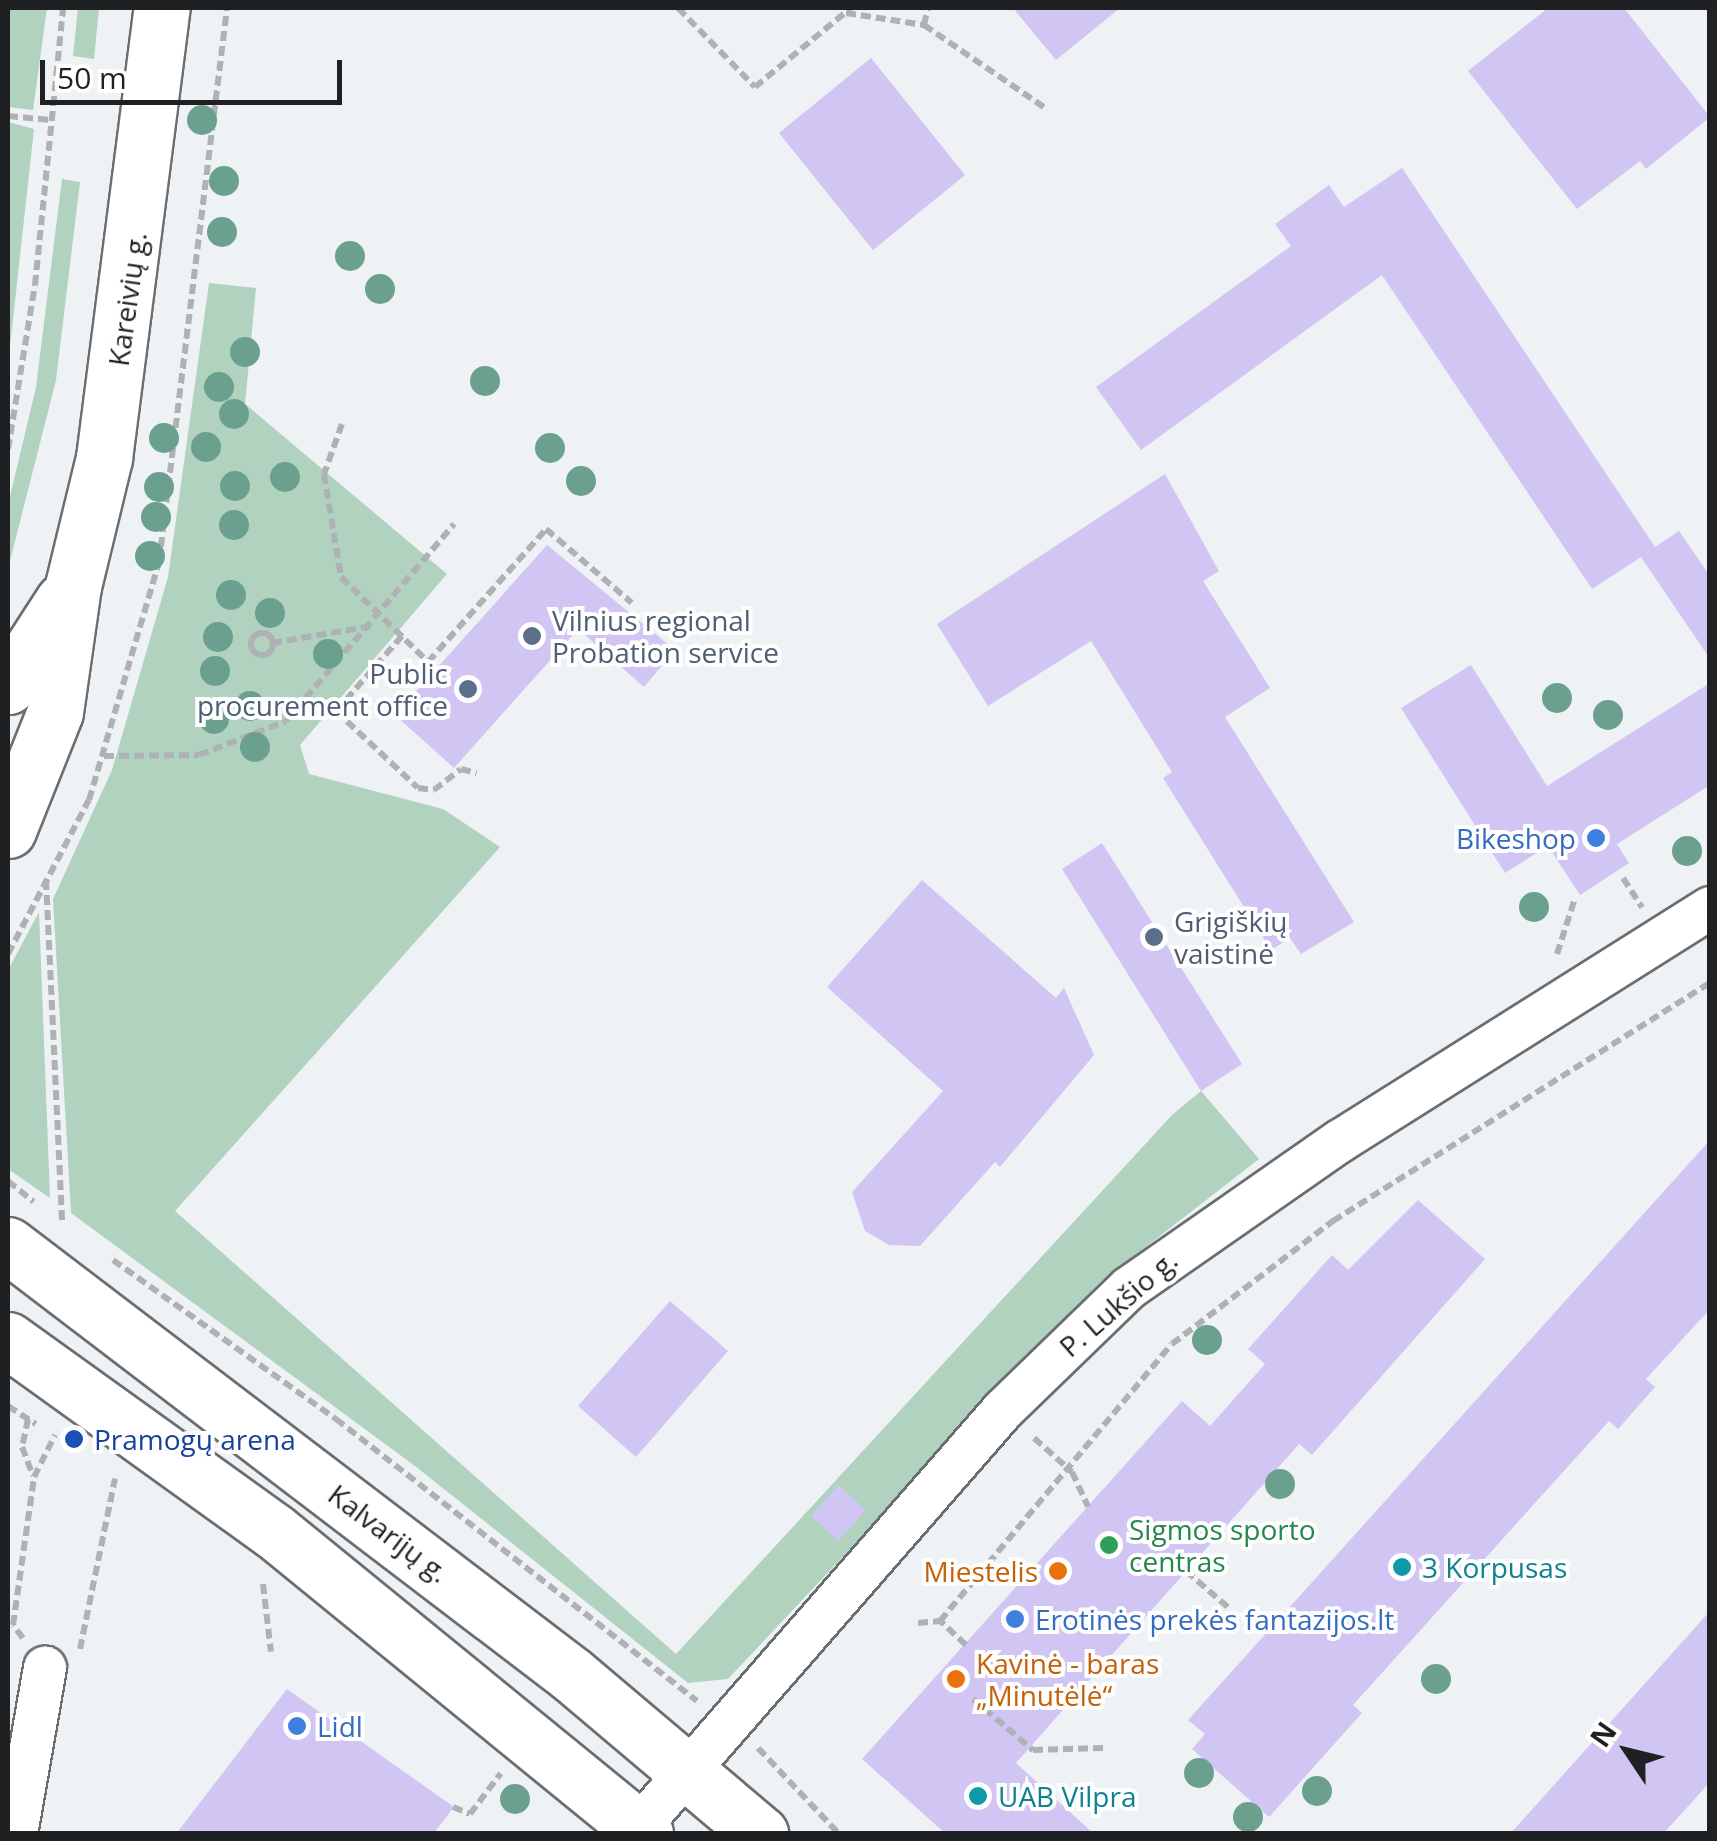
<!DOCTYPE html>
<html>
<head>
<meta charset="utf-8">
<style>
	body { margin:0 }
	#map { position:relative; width:1717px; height:1841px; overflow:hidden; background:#eef2f5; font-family:"Open Sans",sans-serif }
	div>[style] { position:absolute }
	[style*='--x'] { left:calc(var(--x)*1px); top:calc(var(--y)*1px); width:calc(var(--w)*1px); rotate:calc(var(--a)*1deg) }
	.green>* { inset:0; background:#b0d2bf }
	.building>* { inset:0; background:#d0c5f3 }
	.path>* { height:6px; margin-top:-3px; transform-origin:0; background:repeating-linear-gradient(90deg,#afb2b5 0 10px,transparent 0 15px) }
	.path>.ring { margin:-3px; padding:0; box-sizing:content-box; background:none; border:6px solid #afb2b5; border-radius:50% }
	.roads { filter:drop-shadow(2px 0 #6b6e71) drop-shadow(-2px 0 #6b6e71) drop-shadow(0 2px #6b6e71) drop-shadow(0 -2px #6b6e71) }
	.minor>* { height:42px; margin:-21px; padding:0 21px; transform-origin:21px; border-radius:21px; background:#fff }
	.major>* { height:55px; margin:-27.5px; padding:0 27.5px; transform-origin:27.5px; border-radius:27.5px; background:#fff }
	.trees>* { width:30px; height:30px; margin:-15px; border-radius:50%; background:#6ba08f }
	.dots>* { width:28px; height:28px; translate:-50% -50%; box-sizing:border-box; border:5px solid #fefefe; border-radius:50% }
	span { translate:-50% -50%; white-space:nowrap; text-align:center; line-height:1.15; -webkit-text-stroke:8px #fefefe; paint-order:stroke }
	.street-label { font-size:28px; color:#1f2021 }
	.service-label { font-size:28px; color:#4e5e75 }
	.left { translate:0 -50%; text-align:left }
	.right { translate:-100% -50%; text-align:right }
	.shop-label { font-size:28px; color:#366cbe }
	.transit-label { font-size:28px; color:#164399 }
	.leisure-label { font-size:28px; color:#27864d }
	.culture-label { font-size:28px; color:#0d838f }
	.food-label { font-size:28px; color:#c56008 }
	.frame { position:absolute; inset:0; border:10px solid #1f2021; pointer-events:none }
	.north { position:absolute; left:1577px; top:1701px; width:100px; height:100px; -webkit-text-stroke:8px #fefefe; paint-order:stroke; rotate:305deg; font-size:28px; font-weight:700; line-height:40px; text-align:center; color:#1f2021 }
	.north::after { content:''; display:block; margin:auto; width:35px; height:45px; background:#1f2021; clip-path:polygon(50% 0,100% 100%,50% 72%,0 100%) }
	.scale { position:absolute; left:40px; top:60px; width:302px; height:45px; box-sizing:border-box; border:5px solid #1f2021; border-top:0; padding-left:12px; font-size:30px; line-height:35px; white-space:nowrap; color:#1f2021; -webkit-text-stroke:8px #fefefe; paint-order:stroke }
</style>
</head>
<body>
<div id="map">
	<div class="green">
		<div style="clip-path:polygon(8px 8px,47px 8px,33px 110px,8px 107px)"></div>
		<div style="clip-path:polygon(78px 8px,99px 8px,94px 59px,73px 56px)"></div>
		<div style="clip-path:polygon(8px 122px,34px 129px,8px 365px)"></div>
		<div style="clip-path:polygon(62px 179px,80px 182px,56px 380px,8px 569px,8px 505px,36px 387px)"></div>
		<div style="clip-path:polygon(209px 283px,256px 288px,245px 404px,447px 574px,300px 745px,309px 774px,443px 809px,500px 847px,175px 1211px,676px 1654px,1172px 1115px,1201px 1091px,1259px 1159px,1102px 1281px,728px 1679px,688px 1683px,415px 1466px,71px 1213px,53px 899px,112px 770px,168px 577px)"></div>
		<div style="clip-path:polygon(39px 912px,50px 1198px,8px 1169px,8px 970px)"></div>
	</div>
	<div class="building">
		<div style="clip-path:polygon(1013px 8px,1120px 8px,1056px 60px)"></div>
		<div style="clip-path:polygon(1548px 8px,1624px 8px,1710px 117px,1646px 169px,1640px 161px,1577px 209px,1468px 71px)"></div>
		<div style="clip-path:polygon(871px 58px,965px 175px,873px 250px,779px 133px)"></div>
		<div style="clip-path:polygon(1402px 168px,1655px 547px,1679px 531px,1710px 576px,1710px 659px,1641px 557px,1592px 589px,1382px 275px,1141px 450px,1096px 387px,1291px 246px,1275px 224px,1329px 185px,1344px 207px)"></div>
		<div style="clip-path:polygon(1165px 474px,1219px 571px,1203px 581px,1270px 688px,1225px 717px,1354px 922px,1301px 954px,1290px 938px,1271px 950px,1163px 778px,1172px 772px,1091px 641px,988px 706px,937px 624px)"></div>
		<div style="clip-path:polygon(547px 545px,675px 650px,644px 687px,578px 629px,454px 768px,395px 715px)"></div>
		<div style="clip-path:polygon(1471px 665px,1547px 786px,1710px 683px,1710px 785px,1617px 844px,1629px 863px,1580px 895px,1548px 846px,1505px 873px,1401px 708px)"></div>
		<div style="clip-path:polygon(1102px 843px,1242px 1064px,1201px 1091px,1062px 869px)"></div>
		<div style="clip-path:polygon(922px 880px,1056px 998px,1064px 988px,1094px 1055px,1000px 1167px,995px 1162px,920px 1246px,889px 1245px,865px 1231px,852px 1192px,943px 1091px,827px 987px)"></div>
		<div style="clip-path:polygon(1710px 1140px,1710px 1309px,1646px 1379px,1655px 1387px,1618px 1429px,1609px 1421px,1353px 1705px,1362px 1713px,1269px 1817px,1192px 1749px,1205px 1734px,1188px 1720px)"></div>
		<div style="clip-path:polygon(1418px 1200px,1485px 1259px,1312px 1455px,1299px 1444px,1016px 1763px,1094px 1834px,946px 1834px,862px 1759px,1182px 1401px,1210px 1426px,1265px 1364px,1248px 1349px,1332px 1255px,1348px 1270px)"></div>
		<div style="clip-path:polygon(670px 1301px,728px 1351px,636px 1457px,578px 1406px)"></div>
		<div style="clip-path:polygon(838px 1485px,866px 1510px,838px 1541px,811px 1516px)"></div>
		<div style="clip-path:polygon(1710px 1611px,1710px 1782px,1663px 1834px,1510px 1834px)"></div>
		<div style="clip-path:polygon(287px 1689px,454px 1807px,433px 1834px,176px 1834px)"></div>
	</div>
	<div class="path">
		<div style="--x:678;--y:8;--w:110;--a:45.7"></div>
		<div style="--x:755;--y:87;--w:124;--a:-39.5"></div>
		<div style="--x:846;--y:13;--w:79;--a:8.7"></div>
		<div style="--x:924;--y:25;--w:150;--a:34.4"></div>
		<div style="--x:924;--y:25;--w:17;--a:-77"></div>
		<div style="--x:8;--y:116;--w:43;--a:5.3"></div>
		<div style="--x:342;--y:424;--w:53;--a:109.8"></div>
		<div style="--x:324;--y:474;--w:104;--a:80.6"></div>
		<div style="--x:341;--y:577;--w:122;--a:44.3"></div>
		<div style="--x:428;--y:662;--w:178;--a:-48.4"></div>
		<div style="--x:546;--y:529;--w:113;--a:40.7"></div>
		<div style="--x:8;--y:449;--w:166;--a:-80.7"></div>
		<div style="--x:35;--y:285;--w:278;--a:-84.2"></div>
		<div class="ring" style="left:251px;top:633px;width:16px;height:16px"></div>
		<div style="--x:402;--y:636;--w:100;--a:131.3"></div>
		<div style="--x:336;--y:711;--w:112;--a:43.2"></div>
		<div style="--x:418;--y:788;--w:16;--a:7"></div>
		<div style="--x:434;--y:790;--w:34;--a:-38"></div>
		<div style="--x:461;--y:769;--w:16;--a:15"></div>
		<div style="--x:272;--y:643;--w:102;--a:-9.6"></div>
		<div style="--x:104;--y:756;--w:95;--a:-0.6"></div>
		<div style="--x:199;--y:755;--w:93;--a:-21.3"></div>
		<div style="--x:286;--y:721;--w:259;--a:-49.5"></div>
		<div style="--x:1623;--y:878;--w:35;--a:57"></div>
		<div style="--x:46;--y:880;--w:344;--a:87.3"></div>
		<div style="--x:8;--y:954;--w:174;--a:-62.3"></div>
		<div style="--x:89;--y:800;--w:248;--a:-73.6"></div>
		<div style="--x:159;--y:562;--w:558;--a:-83"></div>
		<div style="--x:1557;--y:954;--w:59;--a:-72.2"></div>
		<div style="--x:8;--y:1181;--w:33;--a:39"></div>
		<div style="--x:113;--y:1260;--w:274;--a:35.5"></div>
		<div style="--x:336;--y:1419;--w:458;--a:38"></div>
		<div style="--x:8;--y:1406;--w:33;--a:33"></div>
		<div style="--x:28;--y:1419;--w:29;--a:102"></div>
		<div style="--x:22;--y:1447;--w:31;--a:69"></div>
		<div style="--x:1034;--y:1438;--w:51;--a:41.8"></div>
		<div style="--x:1072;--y:1472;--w:38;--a:65"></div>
		<div style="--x:1186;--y:1571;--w:57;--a:40.7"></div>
		<div style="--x:263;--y:1584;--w:68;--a:83.3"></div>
		<div style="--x:918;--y:1623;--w:22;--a:-5"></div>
		<div style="--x:23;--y:1638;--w:16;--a:-128"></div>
		<div style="--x:13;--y:1625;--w:149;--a:-81.9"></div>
		<div style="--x:34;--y:1477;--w:47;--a:-63.4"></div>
		<div style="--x:966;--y:1645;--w:35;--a:-137"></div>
		<div style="--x:940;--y:1621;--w:361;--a:-50.1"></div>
		<div style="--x:1172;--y:1344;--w:203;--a:-37.4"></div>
		<div style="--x:1333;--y:1221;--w:446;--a:-32.3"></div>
		<div style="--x:80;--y:1649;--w:174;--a:-78.4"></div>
		<div style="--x:973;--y:1699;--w:79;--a:40.4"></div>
		<div style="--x:1033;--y:1750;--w:70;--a:-1.6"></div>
		<div style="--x:758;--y:1748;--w:118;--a:46.7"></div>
		<div style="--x:453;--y:1807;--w:18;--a:22"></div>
		<div style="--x:470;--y:1814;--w:51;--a:-52.9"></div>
	</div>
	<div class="roads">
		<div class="minor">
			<div style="--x:638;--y:1828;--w:555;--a:-48.87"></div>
			<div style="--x:1003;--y:1410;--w:175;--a:-44.1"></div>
			<div style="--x:1129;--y:1288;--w:257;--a:-34.9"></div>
			<div style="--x:1340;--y:1141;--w:437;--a:-32.2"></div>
			<div style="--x:16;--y:1834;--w:169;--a:-80.1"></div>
		</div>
		<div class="major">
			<div style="--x:8;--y:686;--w:101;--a:-57.1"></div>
			<div style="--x:8;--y:830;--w:127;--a:-68.3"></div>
			<div style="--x:55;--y:712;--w:127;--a:-81.9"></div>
			<div style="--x:73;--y:586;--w:132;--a:-76.4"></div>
			<div style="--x:104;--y:458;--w:454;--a:-82.7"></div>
			<div style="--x:8;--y:1245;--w:708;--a:37.31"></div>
			<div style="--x:571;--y:1674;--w:248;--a:40.2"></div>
			<div style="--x:8;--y:1340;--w:327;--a:35.7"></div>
			<div style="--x:274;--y:1531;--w:479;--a:39.2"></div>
		</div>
	</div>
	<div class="trees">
		<div style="left:202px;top:120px"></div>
		<div style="left:224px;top:181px"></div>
		<div style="left:222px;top:232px"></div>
		<div style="left:350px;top:256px"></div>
		<div style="left:380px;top:289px"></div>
		<div style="left:245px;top:352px"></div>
		<div style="left:485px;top:381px"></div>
		<div style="left:219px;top:387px"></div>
		<div style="left:234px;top:414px"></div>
		<div style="left:164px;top:438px"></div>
		<div style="left:206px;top:447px"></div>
		<div style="left:550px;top:448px"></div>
		<div style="left:285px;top:477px"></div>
		<div style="left:581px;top:481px"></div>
		<div style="left:235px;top:486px"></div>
		<div style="left:159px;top:487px"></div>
		<div style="left:156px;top:517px"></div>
		<div style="left:234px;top:525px"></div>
		<div style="left:150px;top:556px"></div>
		<div style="left:231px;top:595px"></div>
		<div style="left:270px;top:613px"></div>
		<div style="left:218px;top:637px"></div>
		<div style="left:328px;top:654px"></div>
		<div style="left:215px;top:671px"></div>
		<div style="left:1557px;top:698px"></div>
		<div style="left:250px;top:706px"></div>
		<div style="left:1608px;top:715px"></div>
		<div style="left:214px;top:719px"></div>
		<div style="left:255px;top:747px"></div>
		<div style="left:1687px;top:851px"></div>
		<div style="left:1534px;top:907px"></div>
		<div style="left:1207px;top:1340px"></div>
		<div style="left:1280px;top:1484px"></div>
		<div style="left:1436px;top:1679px"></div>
		<div style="left:1199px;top:1773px"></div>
		<div style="left:1317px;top:1791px"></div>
		<div style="left:515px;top:1799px"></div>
		<div style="left:1248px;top:1817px"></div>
	</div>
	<div class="dots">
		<div style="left:532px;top:636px;background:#5c6f8a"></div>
		<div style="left:468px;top:689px;background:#5c6f8a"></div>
		<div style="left:1596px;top:838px;background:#3f7fe0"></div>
		<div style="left:1154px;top:937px;background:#5c6f8a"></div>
		<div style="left:74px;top:1439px;background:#1a4fb4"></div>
		<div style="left:1109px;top:1545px;background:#2e9e5b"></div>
		<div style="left:1402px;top:1567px;background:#0f9aa8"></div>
		<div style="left:1058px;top:1571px;background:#e8710a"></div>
		<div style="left:1015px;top:1619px;background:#3f7fe0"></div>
		<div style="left:956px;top:1679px;background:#e8710a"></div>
		<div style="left:297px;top:1726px;background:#3f7fe0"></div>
		<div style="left:978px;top:1796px;background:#0f9aa8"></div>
	</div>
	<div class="street-label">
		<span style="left:127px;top:299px;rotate:-82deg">Kareivių g.</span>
		<span style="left:1118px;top:1303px;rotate:-41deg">P. Lukšio g.</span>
		<span style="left:389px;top:1533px;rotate:37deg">Kalvarijų g.</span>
	</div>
	<div class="service-label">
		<span class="left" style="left:552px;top:636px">Vilnius regional<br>Probation service</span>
		<span class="right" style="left:448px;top:689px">Public<br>procurement office</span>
		<span class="left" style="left:1174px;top:937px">Grigiškių<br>vaistinė</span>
	</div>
	<div class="shop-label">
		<span class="right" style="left:1576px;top:838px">Bikeshop</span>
		<span class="left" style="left:1035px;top:1619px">Erotinės prekės fantazijos.lt</span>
		<span class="left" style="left:317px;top:1726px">Lidl</span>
	</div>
	<div class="transit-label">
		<span class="left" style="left:94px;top:1439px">Pramogų arena</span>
	</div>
	<div class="leisure-label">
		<span class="left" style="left:1129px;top:1545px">Sigmos sporto<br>centras</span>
	</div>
	<div class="culture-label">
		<span class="left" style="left:1422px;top:1567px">3 Korpusas</span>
		<span class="left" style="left:998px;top:1796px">UAB Vilpra</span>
	</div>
	<div class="food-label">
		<span class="right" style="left:1038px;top:1571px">Miestelis</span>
		<span class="left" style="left:976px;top:1679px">Kavinė - baras<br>„Minutėlė“</span>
	</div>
	<div class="frame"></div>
	<div class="north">N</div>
	<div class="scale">50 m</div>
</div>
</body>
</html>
